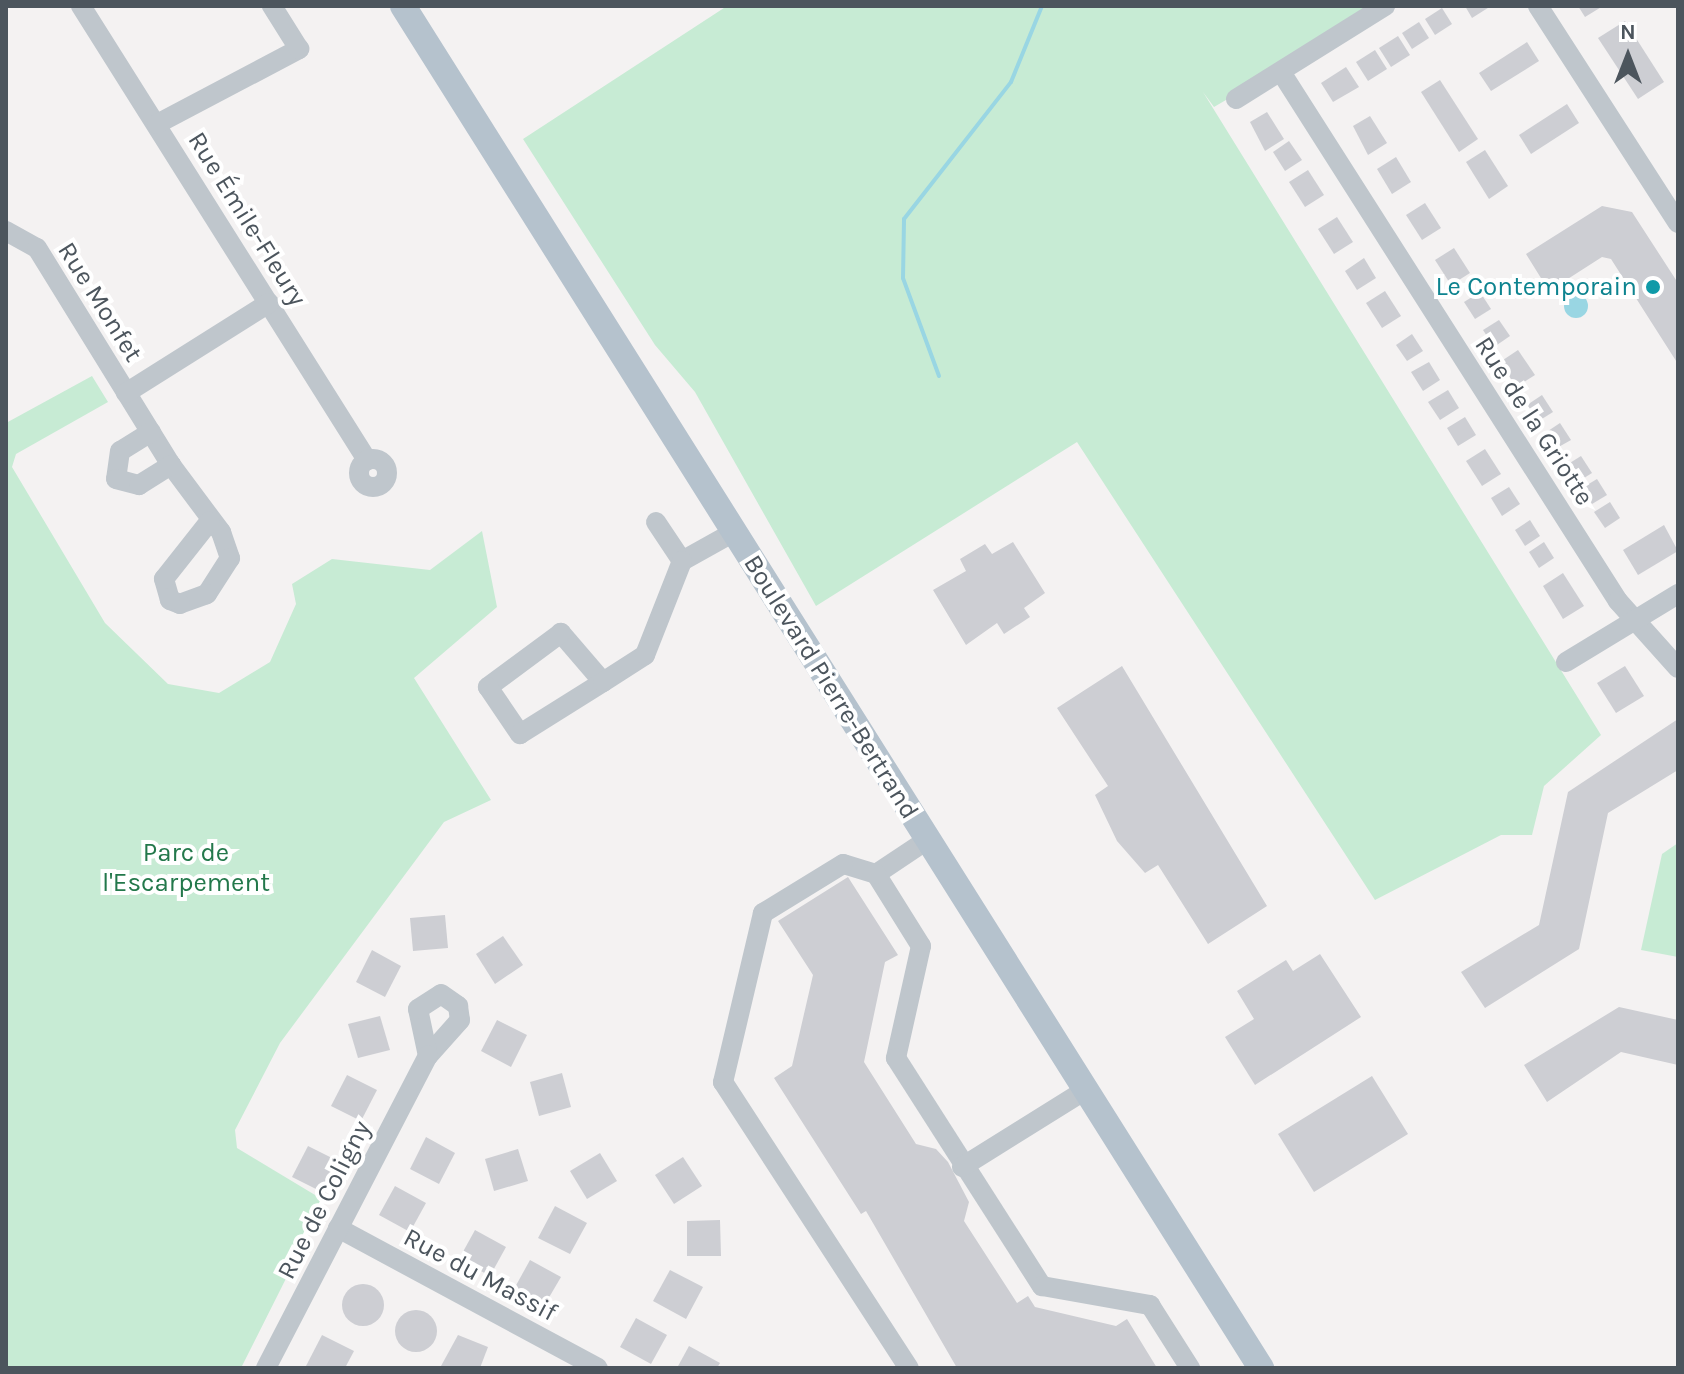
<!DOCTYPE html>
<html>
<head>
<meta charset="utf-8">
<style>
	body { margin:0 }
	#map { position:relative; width:1684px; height:1374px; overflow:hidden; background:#f4f2f2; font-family:Karla,sans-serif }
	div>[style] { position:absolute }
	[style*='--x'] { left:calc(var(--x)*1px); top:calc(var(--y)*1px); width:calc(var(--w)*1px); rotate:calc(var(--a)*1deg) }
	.green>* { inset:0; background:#c7ebd4 }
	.water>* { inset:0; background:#99d6e3 }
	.round { border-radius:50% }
	.stream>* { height:4px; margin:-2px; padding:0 2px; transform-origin:2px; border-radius:2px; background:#99d6e3 }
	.building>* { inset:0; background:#cdced3 }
	.minor>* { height:20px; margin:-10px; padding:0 10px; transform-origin:10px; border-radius:10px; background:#bfc6cc }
	.minor>.ring { margin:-10px; padding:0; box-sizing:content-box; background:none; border:20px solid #bfc6cc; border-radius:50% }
	.major>* { height:26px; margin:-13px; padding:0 13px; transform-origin:13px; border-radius:13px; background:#b5c2cd }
	.dots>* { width:22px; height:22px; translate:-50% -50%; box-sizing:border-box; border:4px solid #fff; border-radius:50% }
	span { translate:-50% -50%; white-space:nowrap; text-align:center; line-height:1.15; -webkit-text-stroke:8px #fff; paint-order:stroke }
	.street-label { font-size:26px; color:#4c555d }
	.culture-label { font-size:26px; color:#0d838f }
	.right { translate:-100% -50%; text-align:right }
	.park-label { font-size:26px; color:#23784b }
	.frame { position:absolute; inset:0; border:8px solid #4c555d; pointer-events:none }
	.north { position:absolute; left:1588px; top:16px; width:80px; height:80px; -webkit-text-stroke:6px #fff; paint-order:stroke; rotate:0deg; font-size:22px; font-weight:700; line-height:32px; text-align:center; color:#4c555d }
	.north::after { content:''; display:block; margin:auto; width:28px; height:36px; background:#4c555d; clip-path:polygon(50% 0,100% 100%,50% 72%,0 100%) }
</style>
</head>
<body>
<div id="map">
	<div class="green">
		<div style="clip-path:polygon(727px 6px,1386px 6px,1214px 107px,1203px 92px,1601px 735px,1544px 786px,1532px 835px,1501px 835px,1375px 900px,1077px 442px,816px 606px,695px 392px,655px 345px,523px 139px)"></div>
		<div style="clip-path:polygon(92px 376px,108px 402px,16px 454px,12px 467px,105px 623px,168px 684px,219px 693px,270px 662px,296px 604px,292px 584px,332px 559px,430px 570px,482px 531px,497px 607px,414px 678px,491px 800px,444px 822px,280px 1043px,235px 1130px,237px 1148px,325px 1201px,241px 1368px,6px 1368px,6px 423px)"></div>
		<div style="clip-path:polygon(1678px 843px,1678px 957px,1641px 950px,1662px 854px)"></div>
	</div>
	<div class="water">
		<div class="round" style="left:1564px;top:294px;width:24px;height:24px"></div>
	</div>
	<div class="stream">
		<div style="--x:939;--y:376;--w:104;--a:-110.2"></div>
		<div style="--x:903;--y:278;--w:59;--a:-89"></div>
		<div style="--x:904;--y:219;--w:174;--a:-52"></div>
		<div style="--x:1011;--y:82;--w:82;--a:-67.8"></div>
	</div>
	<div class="building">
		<div style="clip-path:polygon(1465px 6px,1491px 6px,1472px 18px)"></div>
		<div style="clip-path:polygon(1578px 6px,1603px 6px,1585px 17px)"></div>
		<div style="clip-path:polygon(1442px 8px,1452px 24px,1435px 35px,1425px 19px)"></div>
		<div style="clip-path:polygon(1625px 21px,1664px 82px,1638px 99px,1598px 38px)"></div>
		<div style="clip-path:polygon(1419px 22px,1429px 38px,1412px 49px,1402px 33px)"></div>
		<div style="clip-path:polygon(1398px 36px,1410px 55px,1391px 67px,1379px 48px)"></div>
		<div style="clip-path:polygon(1527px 42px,1539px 61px,1491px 91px,1479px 73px)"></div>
		<div style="clip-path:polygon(1375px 50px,1387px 69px,1368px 81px,1356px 62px)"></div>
		<div style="clip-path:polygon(1346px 67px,1359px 87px,1333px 102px,1321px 83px)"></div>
		<div style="clip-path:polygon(1440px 80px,1478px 139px,1459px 152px,1421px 92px)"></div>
		<div style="clip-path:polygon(1567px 104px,1579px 123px,1531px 154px,1519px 135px)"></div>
		<div style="clip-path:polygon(1267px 112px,1284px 139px,1265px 151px,1250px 122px)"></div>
		<div style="clip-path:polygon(1370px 116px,1387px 143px,1368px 155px,1353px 126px)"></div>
		<div style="clip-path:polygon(1289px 141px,1302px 160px,1285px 171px,1273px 152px)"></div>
		<div style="clip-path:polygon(1485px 150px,1508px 186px,1489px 199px,1466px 162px)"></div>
		<div style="clip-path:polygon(1396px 157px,1411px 182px,1392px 194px,1377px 169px)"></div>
		<div style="clip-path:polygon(1308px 170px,1324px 195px,1305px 207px,1289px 182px)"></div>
		<div style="clip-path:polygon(1425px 203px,1441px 228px,1422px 240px,1406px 215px)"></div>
		<div style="clip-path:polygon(1602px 206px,1632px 212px,1678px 283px,1678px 364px,1611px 259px,1602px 257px,1549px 291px,1526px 254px)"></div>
		<div style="clip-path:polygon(1337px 217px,1353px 242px,1334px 254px,1318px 229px)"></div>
		<div style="clip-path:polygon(1454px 248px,1470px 273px,1451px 285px,1435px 260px)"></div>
		<div style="clip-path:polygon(1364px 258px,1376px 278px,1357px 290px,1345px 271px)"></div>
		<div style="clip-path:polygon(1385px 291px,1401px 316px,1382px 328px,1366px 303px)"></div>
		<div style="clip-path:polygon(1480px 292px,1491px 309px,1475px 319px,1464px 302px)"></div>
		<div style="clip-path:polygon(1499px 320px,1510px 336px,1494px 347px,1483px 330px)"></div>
		<div style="clip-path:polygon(1412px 334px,1423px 351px,1407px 361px,1396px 345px)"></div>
		<div style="clip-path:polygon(1518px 350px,1535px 375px,1516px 387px,1500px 362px)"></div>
		<div style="clip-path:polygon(1429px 362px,1440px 380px,1423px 391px,1411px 372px)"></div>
		<div style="clip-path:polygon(1448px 390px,1459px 408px,1440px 420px,1428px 402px)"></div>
		<div style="clip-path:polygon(1542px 395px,1553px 412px,1537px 422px,1527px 405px)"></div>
		<div style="clip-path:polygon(1465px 417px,1476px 435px,1458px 446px,1447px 428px)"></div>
		<div style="clip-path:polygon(1560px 423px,1571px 440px,1555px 449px,1545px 433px)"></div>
		<div style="clip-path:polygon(1485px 449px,1501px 474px,1482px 486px,1466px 461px)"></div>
		<div style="clip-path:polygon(1581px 456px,1592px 473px,1576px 483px,1565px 466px)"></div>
		<div style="clip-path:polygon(1597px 479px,1607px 495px,1592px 504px,1582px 488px)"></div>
		<div style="clip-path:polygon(1509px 487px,1520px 504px,1502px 516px,1491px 498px)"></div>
		<div style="clip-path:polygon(1610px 502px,1620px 518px,1605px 528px,1594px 512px)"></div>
		<div style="clip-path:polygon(1530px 520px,1540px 536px,1525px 546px,1515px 530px)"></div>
		<div style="clip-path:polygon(1664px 525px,1678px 551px,1638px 575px,1623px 550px)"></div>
		<div style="clip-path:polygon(1013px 542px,1045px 593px,1024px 608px,1030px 617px,1004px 634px,997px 623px,966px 645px,933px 590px,966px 571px,960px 559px,985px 544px,992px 554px)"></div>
		<div style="clip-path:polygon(1544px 542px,1554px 558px,1539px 568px,1529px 552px)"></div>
		<div style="clip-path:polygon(1563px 573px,1584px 606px,1563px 619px,1543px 586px)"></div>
		<div style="clip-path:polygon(1122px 666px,1267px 906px,1208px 944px,1158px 865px,1145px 873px,1117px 841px,1095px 795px,1108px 786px,1057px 708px)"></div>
		<div style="clip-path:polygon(1625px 666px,1644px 696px,1616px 713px,1597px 683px)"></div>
		<div style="clip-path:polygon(1678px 719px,1678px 770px,1608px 813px,1579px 949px,1485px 1008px,1461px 972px,1539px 925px,1568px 792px)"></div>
		<div style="clip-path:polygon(848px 877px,898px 955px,885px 962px,864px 1062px,916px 1144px,936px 1149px,948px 1162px,969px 1202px,964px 1221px,1017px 1303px,1028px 1296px,1035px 1307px,1116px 1326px,1127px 1319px,1157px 1368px,957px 1368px,866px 1211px,861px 1214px,774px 1078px,792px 1066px,813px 975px,778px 921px)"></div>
		<div style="clip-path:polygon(445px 915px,448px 948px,413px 951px,410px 918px)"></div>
		<div style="clip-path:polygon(503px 936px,523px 965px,495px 984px,476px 954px)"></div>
		<div style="clip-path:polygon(372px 950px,401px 966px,385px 997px,356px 982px)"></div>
		<div style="clip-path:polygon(1320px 954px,1361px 1017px,1255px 1085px,1225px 1037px,1254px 1019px,1237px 991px,1286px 960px,1293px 971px)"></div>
		<div style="clip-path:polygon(1619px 1007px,1678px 1020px,1678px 1065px,1621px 1052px,1547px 1102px,1524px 1065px)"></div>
		<div style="clip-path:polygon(380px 1016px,390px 1050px,358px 1058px,348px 1024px)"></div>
		<div style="clip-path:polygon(497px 1020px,527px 1035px,511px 1067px,481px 1051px)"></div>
		<div style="clip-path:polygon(562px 1073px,571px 1107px,539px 1116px,530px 1082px)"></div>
		<div style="clip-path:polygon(347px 1075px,377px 1090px,361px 1121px,331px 1106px)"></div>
		<div style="clip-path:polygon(1372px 1076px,1408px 1134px,1314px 1192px,1278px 1134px)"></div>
		<div style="clip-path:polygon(426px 1137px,455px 1153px,439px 1184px,410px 1169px)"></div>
		<div style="clip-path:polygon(308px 1146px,338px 1161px,322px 1192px,292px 1177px)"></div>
		<div style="clip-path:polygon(518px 1149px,528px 1181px,494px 1191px,485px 1159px)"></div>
		<div style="clip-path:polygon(600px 1153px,617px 1181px,587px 1199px,570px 1171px)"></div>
		<div style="clip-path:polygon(683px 1157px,702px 1186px,674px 1204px,655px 1175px)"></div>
		<div style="clip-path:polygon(395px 1186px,426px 1203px,410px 1232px,379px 1215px)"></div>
		<div style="clip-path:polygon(555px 1206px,587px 1223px,570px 1254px,538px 1238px)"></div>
		<div style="clip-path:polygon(720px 1220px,721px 1256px,687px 1256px,687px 1221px)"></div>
		<div style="clip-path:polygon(475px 1230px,506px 1247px,490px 1276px,459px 1259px)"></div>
		<div style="clip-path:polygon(530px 1260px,561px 1277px,544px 1306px,514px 1289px)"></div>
		<div style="clip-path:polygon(670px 1270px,703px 1287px,686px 1319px,653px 1301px)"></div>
		<div class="round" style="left:342px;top:1284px;width:42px;height:42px"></div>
		<div class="round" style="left:395px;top:1310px;width:42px;height:42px"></div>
		<div style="clip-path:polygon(636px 1318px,667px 1335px,651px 1364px,620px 1347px)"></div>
		<div style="clip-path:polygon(322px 1335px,354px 1351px,345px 1368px,306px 1366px)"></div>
		<div style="clip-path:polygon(458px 1335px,488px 1347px,480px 1368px,441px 1366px)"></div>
		<div style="clip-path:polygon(689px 1346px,720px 1363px,717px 1368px,677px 1368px)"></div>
	</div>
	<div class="minor">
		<div style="--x:81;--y:6;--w:537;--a:57.79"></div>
		<div style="--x:1538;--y:6;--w:258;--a:57.2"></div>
		<div style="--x:1281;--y:72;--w:627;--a:57.5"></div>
		<div style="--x:1618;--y:601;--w:90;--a:48.2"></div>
		<div style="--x:1236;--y:99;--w:176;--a:-32"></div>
		<div style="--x:157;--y:124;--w:161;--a:-27.8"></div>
		<div style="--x:299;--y:49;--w:51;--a:-122.1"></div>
		<div style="--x:6;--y:231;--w:35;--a:29"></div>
		<div style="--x:37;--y:248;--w:255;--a:58.3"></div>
		<div style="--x:171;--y:465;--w:84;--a:53.3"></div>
		<div style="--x:221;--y:532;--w:28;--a:71"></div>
		<div style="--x:230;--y:558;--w:43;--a:122.6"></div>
		<div style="--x:207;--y:594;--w:29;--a:160"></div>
		<div style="--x:180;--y:604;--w:11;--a:-158"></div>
		<div style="--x:170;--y:600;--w:22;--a:-106"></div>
		<div style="--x:164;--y:579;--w:73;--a:-51.7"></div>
		<div style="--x:126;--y:393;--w:169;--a:-32.2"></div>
		<div style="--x:151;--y:432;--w:36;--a:148"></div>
		<div style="--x:120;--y:451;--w:28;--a:98"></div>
		<div style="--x:116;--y:479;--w:24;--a:15"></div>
		<div style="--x:139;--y:485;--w:38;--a:-32"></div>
		<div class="ring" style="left:359px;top:459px;width:8px;height:8px"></div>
		<div style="--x:656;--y:522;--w:47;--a:56.3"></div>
		<div style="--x:682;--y:561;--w:60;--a:-29.1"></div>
		<div style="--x:1566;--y:662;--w:131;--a:-31.3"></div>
		<div style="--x:603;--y:682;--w:65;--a:-130.6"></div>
		<div style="--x:561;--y:633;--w:91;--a:143.5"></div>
		<div style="--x:488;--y:687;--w:57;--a:55.8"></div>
		<div style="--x:520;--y:734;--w:98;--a:-32.1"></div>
		<div style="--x:603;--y:682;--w:50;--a:-32.7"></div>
		<div style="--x:645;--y:655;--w:101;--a:-68.5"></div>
		<div style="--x:927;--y:840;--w:61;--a:146.3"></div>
		<div style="--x:876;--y:874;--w:85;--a:58"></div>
		<div style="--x:921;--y:946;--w:115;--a:102.6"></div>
		<div style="--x:896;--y:1058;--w:271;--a:57.4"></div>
		<div style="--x:1042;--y:1286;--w:110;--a:10"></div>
		<div style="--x:1150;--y:1305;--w:75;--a:57.6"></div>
		<div style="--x:876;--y:874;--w:34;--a:-163"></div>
		<div style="--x:843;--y:864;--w:94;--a:148.5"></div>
		<div style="--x:763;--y:913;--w:174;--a:103.3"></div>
		<div style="--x:723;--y:1082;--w:341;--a:57"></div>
		<div style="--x:441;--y:994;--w:21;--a:35"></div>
		<div style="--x:458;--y:1006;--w:14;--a:82"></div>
		<div style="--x:460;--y:1020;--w:48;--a:131.6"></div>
		<div style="--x:428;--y:1056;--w:48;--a:-102"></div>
		<div style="--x:418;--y:1009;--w:27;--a:-33"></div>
		<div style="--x:962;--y:1167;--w:145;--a:-32"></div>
		<div style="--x:338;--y:1228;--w:295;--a:28.3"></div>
		<div style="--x:266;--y:1368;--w:352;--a:-62.6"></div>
	</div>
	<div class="major">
		<div style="--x:403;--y:6;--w:1610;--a:57.79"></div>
	</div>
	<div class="dots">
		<div style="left:1653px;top:287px;background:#0f9aa8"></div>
	</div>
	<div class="street-label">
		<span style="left:247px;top:219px;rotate:58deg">Rue Émile-Fleury</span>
		<span style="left:100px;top:302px;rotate:58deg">Rue Monfet</span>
		<span style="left:1534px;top:421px;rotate:57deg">Rue de la Griotte</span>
		<span style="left:831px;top:687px;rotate:58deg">Boulevard Pierre-Bertrand</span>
		<span style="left:324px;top:1200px;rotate:-63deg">Rue de Coligny</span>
		<span style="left:480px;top:1275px;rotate:28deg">Rue du Massif</span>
	</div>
	<div class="culture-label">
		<span class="right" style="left:1637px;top:287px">Le Contemporain</span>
	</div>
	<div class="park-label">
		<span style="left:186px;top:868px">Parc de<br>l'Escarpement</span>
	</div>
	<div class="frame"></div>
	<div class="north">N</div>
</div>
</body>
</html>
